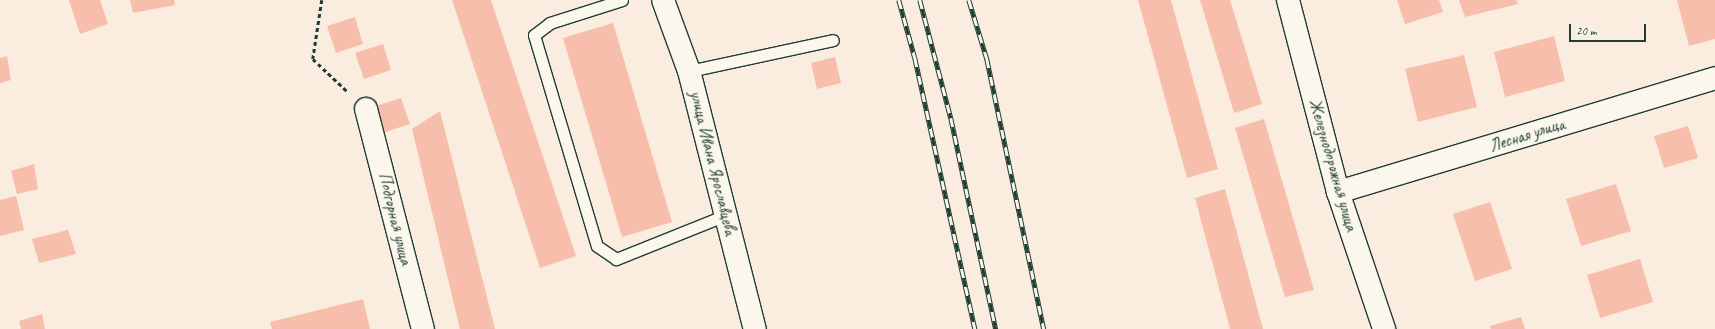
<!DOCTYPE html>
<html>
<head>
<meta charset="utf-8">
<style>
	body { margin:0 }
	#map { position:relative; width:1715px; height:329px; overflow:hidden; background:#faecdf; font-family:Caveat,sans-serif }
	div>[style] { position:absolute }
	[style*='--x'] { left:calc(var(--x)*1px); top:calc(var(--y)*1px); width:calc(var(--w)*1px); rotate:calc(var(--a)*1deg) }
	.building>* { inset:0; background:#f7bfab }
	.path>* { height:2.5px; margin-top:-1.25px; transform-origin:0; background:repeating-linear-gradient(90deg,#1f3d34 0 4px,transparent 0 7px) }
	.roads { filter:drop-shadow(1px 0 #1f3d34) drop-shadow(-1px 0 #1f3d34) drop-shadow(0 1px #1f3d34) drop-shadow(0 -1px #1f3d34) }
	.lane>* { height:11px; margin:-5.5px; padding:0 5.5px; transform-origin:5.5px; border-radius:5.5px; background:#fbf7ec }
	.street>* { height:22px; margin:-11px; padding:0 11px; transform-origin:11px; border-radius:11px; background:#fbf7ec }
	.secondary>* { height:22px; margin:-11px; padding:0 11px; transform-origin:11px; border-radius:11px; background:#fbf7ec }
	.rail>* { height:4.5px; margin-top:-2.25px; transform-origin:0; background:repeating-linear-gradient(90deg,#fbf7ec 0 9px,#1f3d34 0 18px); box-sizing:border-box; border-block:1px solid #1f3d34 }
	span { translate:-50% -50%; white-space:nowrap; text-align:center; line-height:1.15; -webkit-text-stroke:3px #fbf7ec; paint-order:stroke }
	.street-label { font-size:17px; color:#1f3d34 }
	.scale { position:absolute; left:1569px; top:24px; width:77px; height:18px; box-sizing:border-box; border:2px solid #1f3d34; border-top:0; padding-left:5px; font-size:12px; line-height:14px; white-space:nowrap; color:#1f3d34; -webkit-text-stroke:3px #fbf7ec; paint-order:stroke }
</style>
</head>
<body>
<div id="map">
	<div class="building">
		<div style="clip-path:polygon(69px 0,100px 0,108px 24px,80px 34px)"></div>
		<div style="clip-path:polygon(130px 0,174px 0,175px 5px,133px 13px)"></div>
		<div style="clip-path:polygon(452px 0,491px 0,576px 256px,540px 268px)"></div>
		<div style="clip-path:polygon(1138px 0,1171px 0,1218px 169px,1187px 178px)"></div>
		<div style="clip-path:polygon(1200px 0,1230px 0,1262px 104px,1234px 113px)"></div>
		<div style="clip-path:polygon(1397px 0,1439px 0,1443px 12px,1405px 24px)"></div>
		<div style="clip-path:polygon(1459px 0,1516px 0,1518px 4px,1465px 17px)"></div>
		<div style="clip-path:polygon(1677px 0,1715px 0,1715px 39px,1689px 46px)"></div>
		<div style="clip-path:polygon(355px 17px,363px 44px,336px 53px,327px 26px)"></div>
		<div style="clip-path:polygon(613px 23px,672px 222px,622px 237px,563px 38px)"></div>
		<div style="clip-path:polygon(1554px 36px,1565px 81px,1505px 97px,1494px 52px)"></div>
		<div style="clip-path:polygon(383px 44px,391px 70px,364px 79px,355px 53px)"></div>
		<div style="clip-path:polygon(1464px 55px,1477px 107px,1418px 122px,1405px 69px)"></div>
		<div style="clip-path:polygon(7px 56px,11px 80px,0 83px,0 58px)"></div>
		<div style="clip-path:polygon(835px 57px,841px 83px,817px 89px,811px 63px)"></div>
		<div style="clip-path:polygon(401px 98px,410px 124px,382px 133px,373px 107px)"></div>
		<div style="clip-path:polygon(440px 111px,495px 329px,460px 329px,412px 129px)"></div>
		<div style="clip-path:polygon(1264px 119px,1314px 290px,1285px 297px,1235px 128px)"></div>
		<div style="clip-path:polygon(1688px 126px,1698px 158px,1664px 168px,1654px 136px)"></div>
		<div style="clip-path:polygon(34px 164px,38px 189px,17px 194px,11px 171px)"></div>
		<div style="clip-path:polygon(1616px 184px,1631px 231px,1581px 246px,1566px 199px)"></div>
		<div style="clip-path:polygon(1225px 189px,1263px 329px,1230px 329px,1195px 198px)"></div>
		<div style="clip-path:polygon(16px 196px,24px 230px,0 236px,0 200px)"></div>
		<div style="clip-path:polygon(1490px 202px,1512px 269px,1475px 281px,1453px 214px)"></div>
		<div style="clip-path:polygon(68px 230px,76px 254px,39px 263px,32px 239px)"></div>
		<div style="clip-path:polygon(1640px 259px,1653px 302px,1600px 318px,1587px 275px)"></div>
		<div style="clip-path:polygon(363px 299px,370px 329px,272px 329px,270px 322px)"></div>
		<div style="clip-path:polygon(42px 314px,45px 329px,21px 329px,19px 321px)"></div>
		<div style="clip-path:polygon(1521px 317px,1525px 329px,1491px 329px,1490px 326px)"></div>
	</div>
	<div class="path">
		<div style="--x:322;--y:0;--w:60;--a:98.7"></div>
		<div style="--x:313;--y:59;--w:48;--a:43.3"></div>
	</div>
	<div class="roads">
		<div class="lane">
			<div style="--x:622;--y:0;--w:76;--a:162.3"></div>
			<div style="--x:550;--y:23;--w:20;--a:143"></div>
			<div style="--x:534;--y:35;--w:220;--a:73.4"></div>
			<div style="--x:597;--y:246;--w:23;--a:34"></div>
			<div style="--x:616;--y:259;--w:118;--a:-21.8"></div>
			<div style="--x:689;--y:71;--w:147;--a:-12.1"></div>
		</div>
		<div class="street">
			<div style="--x:663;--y:0;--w:76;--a:69.9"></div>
			<div style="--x:689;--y:71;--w:266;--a:75.7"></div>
			<div style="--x:366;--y:109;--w:227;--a:75.5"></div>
			<div style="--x:1338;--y:192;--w:145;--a:71.4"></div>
		</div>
		<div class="secondary">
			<div style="--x:1288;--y:0;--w:198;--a:75.4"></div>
			<div style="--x:1338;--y:192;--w:394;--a:-16.8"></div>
		</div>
	</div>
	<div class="rail">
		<div style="--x:899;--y:0;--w:60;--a:74.6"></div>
		<div style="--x:915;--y:58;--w:278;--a:77.5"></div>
		<div style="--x:920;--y:0;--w:122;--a:75.3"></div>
		<div style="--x:951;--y:118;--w:216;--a:78"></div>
		<div style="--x:969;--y:0;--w:62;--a:73"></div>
		<div style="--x:987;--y:59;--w:276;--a:78.1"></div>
	</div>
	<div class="street-label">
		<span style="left:1527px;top:135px;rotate:-17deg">Лесная улица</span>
		<span style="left:713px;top:163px;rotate:76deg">улица Ивана Ярославцева</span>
		<span style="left:1333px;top:165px;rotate:74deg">Железнодорожная улица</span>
		<span style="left:395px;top:219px;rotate:76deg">Подгорная улица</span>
	</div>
	<div class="scale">20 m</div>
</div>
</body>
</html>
